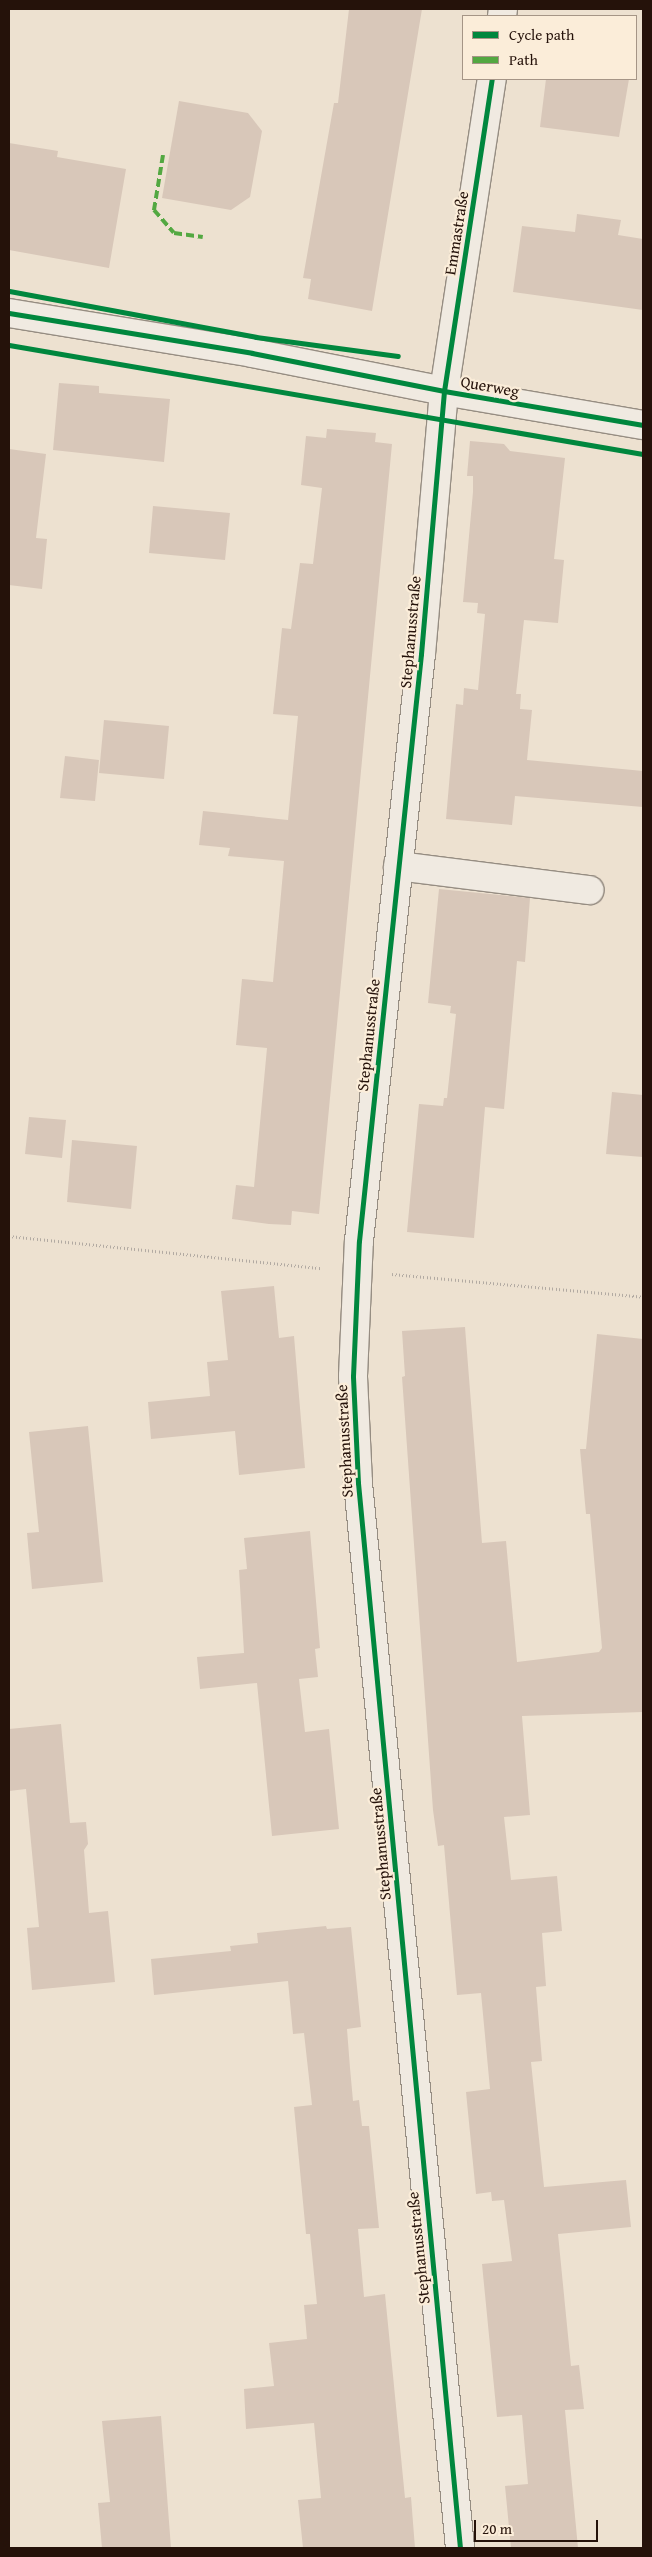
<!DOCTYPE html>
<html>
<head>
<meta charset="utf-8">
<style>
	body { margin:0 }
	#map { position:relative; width:652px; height:2557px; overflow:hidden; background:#ede1d0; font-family:"Gentium Book Plus",serif }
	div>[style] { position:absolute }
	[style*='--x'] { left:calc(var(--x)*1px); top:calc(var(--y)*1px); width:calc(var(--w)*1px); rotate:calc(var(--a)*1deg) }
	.building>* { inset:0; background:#d8c7b9 }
	.path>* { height:3px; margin-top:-1.5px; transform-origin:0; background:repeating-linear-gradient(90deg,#b2aaa2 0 1px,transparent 0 3.5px) }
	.roads { filter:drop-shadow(1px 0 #968d82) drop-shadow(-1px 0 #968d82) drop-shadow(0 1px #968d82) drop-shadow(0 -1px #968d82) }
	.minor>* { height:28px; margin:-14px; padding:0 14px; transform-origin:14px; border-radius:14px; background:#f0eae1 }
	.quiet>* { height:4px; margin-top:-2px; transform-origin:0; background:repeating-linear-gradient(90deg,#53a841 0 8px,transparent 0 12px) }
	.cycleway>* { height:5px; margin:-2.5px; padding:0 2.5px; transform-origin:2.5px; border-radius:2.5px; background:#00873e }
	span { translate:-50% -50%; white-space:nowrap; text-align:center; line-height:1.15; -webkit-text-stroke:4.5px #fbedd9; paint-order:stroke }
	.street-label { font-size:16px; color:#25120a }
	.frame { position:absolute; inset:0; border:10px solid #25120a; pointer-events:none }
	.legend { position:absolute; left:462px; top:15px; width:175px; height:65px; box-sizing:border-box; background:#fbedd9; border:1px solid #a59586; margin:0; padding:6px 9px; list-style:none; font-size:15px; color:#25120a }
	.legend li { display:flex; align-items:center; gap:10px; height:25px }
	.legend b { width:25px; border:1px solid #a59586 }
	.scale { position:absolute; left:474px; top:2520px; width:124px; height:22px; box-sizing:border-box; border:2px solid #25120a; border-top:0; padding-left:6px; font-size:15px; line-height:18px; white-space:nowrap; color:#25120a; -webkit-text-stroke:4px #fbedd9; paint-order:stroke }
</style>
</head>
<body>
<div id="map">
	<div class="building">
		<div style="clip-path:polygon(349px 9px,422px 9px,372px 311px,308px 299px,311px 279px,303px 278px,334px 103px,338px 103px)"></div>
		<div style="clip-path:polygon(546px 79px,629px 79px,619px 137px,540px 127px)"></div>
		<div style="clip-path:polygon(179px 101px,248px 113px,262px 131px,250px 197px,231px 210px,162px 198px)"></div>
		<div style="clip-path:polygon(9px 143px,58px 151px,57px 157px,126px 169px,109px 268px,9px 250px)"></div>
		<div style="clip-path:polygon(577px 214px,621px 220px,618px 235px,643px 239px,643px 310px,513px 292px,522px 226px,575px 232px)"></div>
		<div style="clip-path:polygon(59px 383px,99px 386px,99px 393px,170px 399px,164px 462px,53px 450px)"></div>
		<div style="clip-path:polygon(327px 429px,376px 433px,375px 442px,392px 444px,319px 1214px,292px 1211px,291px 1225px,269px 1224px,232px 1219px,236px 1185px,254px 1187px,267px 1048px,236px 1045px,242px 979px,273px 982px,284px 861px,228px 856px,230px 848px,199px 845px,203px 811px,288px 820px,298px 716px,273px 714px,282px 628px,291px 629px,300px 563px,313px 564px,322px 488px,301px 485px,306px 436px,326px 438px)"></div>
		<div style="clip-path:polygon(470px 441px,504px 444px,510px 451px,565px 458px,554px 559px,564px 560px,558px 623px,524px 620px,516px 694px,521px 694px,520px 709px,532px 710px,527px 760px,643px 771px,643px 807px,515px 796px,512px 825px,446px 819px,456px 704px,463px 705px,464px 688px,478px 690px,485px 614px,477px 613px,478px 603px,463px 602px,473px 492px,473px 476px,467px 476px)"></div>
		<div style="clip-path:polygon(9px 449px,46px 454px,36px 538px,47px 539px,42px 589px,9px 585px)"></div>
		<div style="clip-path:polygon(153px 506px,230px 513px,225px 560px,149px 553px)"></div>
		<div style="clip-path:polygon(104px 720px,169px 726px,164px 779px,99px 773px)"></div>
		<div style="clip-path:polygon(65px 756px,99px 760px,95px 801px,60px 798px)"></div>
		<div style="clip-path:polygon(439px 889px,530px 898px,525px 962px,517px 961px,504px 1109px,485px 1107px,474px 1238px,407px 1232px,419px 1104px,443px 1106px,444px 1098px,447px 1098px,456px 1014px,450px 1013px,451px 1006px,428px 1003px)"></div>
		<div style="clip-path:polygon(612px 1092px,643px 1095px,643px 1157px,606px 1154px)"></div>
		<div style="clip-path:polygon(29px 1117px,66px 1120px,62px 1158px,25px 1154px)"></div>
		<div style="clip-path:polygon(72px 1140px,137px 1146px,131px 1209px,67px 1202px)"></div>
		<div style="clip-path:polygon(274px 1286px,279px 1338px,294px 1336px,305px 1468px,239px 1475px,235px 1431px,151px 1439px,148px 1402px,210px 1396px,207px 1362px,228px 1360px,221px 1291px)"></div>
		<div style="clip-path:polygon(465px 1327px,482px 1543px,506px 1541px,517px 1662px,599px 1652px,602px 1648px,590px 1514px,586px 1514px,580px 1449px,586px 1449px,597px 1334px,643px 1339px,643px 1712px,522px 1716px,530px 1815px,504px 1817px,511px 1880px,557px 1876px,562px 1931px,542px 1933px,546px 1986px,536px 1987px,542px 2061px,531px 2062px,544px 2187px,626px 2180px,631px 2227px,558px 2234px,571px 2366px,579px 2365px,584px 2409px,565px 2410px,578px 2548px,511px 2548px,505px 2486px,528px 2484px,522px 2415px,497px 2417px,482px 2264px,512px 2261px,504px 2200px,492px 2201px,491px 2192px,476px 2194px,466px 2092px,490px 2089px,481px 1993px,457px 1995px,444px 1845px,438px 1846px,433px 1810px,402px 1377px,405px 1376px,402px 1331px)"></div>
		<div style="clip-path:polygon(88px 1426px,103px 1582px,32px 1589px,27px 1533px,39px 1532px,29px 1432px)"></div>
		<div style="clip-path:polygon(310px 1531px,320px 1648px,315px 1649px,318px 1677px,299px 1679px,305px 1732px,329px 1729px,339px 1829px,272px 1836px,257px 1683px,200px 1689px,197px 1657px,244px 1653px,239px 1570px,247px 1569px,244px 1538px)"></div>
		<div style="clip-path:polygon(61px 1724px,70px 1823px,86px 1822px,88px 1844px,84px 1850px,89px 1913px,108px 1911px,115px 1982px,32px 1990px,27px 1928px,39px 1927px,26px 1789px,9px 1791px,9px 1729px)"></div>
		<div style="clip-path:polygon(326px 1926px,327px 1929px,351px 1927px,361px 2027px,347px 2029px,350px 2068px,353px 2101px,359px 2100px,362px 2126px,369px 2126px,379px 2228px,358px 2229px,364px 2297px,385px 2294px,405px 2498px,411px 2497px,415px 2548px,303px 2548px,298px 2500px,321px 2498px,314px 2423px,246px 2429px,244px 2389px,274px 2386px,269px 2343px,307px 2339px,304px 2305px,317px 2304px,310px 2234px,306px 2234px,294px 2107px,312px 2105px,304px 2033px,293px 2034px,288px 1981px,154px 1995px,151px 1959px,231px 1951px,230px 1946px,258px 1943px,257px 1933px)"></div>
		<div style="clip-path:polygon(161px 2416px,171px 2548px,102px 2548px,98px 2503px,110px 2502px,102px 2421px)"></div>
	</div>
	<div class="path">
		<div style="--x:9;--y:1236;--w:314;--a:5.9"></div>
		<div style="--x:392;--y:1274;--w:252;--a:5.2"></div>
	</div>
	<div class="roads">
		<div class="minor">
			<div style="--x:502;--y:16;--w:7;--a:-82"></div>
			<div style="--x:9;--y:313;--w:246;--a:9.3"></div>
			<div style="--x:252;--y:353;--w:196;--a:11.2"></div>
			<div style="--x:444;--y:391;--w:202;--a:9.7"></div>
			<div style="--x:398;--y:866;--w:193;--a:7.2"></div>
			<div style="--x:460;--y:2548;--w:1070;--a:-95.47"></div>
			<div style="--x:358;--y:1483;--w:107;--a:-92.7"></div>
			<div style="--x:353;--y:1376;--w:135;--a:-87.5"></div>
			<div style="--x:359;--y:1241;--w:590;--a:-83.97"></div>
			<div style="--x:421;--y:654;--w:264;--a:-85"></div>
			<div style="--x:444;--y:391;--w:316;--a:-81.3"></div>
		</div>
	</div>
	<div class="quiet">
		<div style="--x:163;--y:155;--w:56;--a:99.3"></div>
		<div style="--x:154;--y:210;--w:30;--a:49"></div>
		<div style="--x:174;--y:233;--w:29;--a:8"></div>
	</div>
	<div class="cycleway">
		<div style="--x:9;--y:291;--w:251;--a:10.5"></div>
		<div style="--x:256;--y:337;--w:143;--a:7.6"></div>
		<div style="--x:9;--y:313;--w:246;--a:9.3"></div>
		<div style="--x:252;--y:353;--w:196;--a:11.2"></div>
		<div style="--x:444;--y:391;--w:202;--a:9.7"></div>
		<div style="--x:9;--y:345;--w:643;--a:9.76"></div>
		<div style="--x:460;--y:2548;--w:1070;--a:-95.47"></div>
		<div style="--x:358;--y:1483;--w:107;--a:-92.7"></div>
		<div style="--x:353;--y:1376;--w:135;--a:-87.5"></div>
		<div style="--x:359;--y:1241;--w:590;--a:-83.97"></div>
		<div style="--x:421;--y:654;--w:264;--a:-85"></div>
		<div style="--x:444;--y:391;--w:316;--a:-81.3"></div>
	</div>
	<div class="street-label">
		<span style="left:456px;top:233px;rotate:-81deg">Emmastraße</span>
		<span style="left:490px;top:386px;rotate:10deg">Querweg</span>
		<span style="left:410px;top:632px;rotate:-85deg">Stephanusstraße</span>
		<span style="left:368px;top:1035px;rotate:-84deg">Stephanusstraße</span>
		<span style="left:344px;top:1441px;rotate:-93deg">Stephanusstraße</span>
		<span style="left:380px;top:1844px;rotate:-95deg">Stephanusstraße</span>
		<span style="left:418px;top:2248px;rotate:-96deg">Stephanusstraße</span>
	</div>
	<div class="frame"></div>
	<ul class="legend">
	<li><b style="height:6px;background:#00873e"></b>Cycle path</li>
	<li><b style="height:6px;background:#53a841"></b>Path</li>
	</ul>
	<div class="scale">20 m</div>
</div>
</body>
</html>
